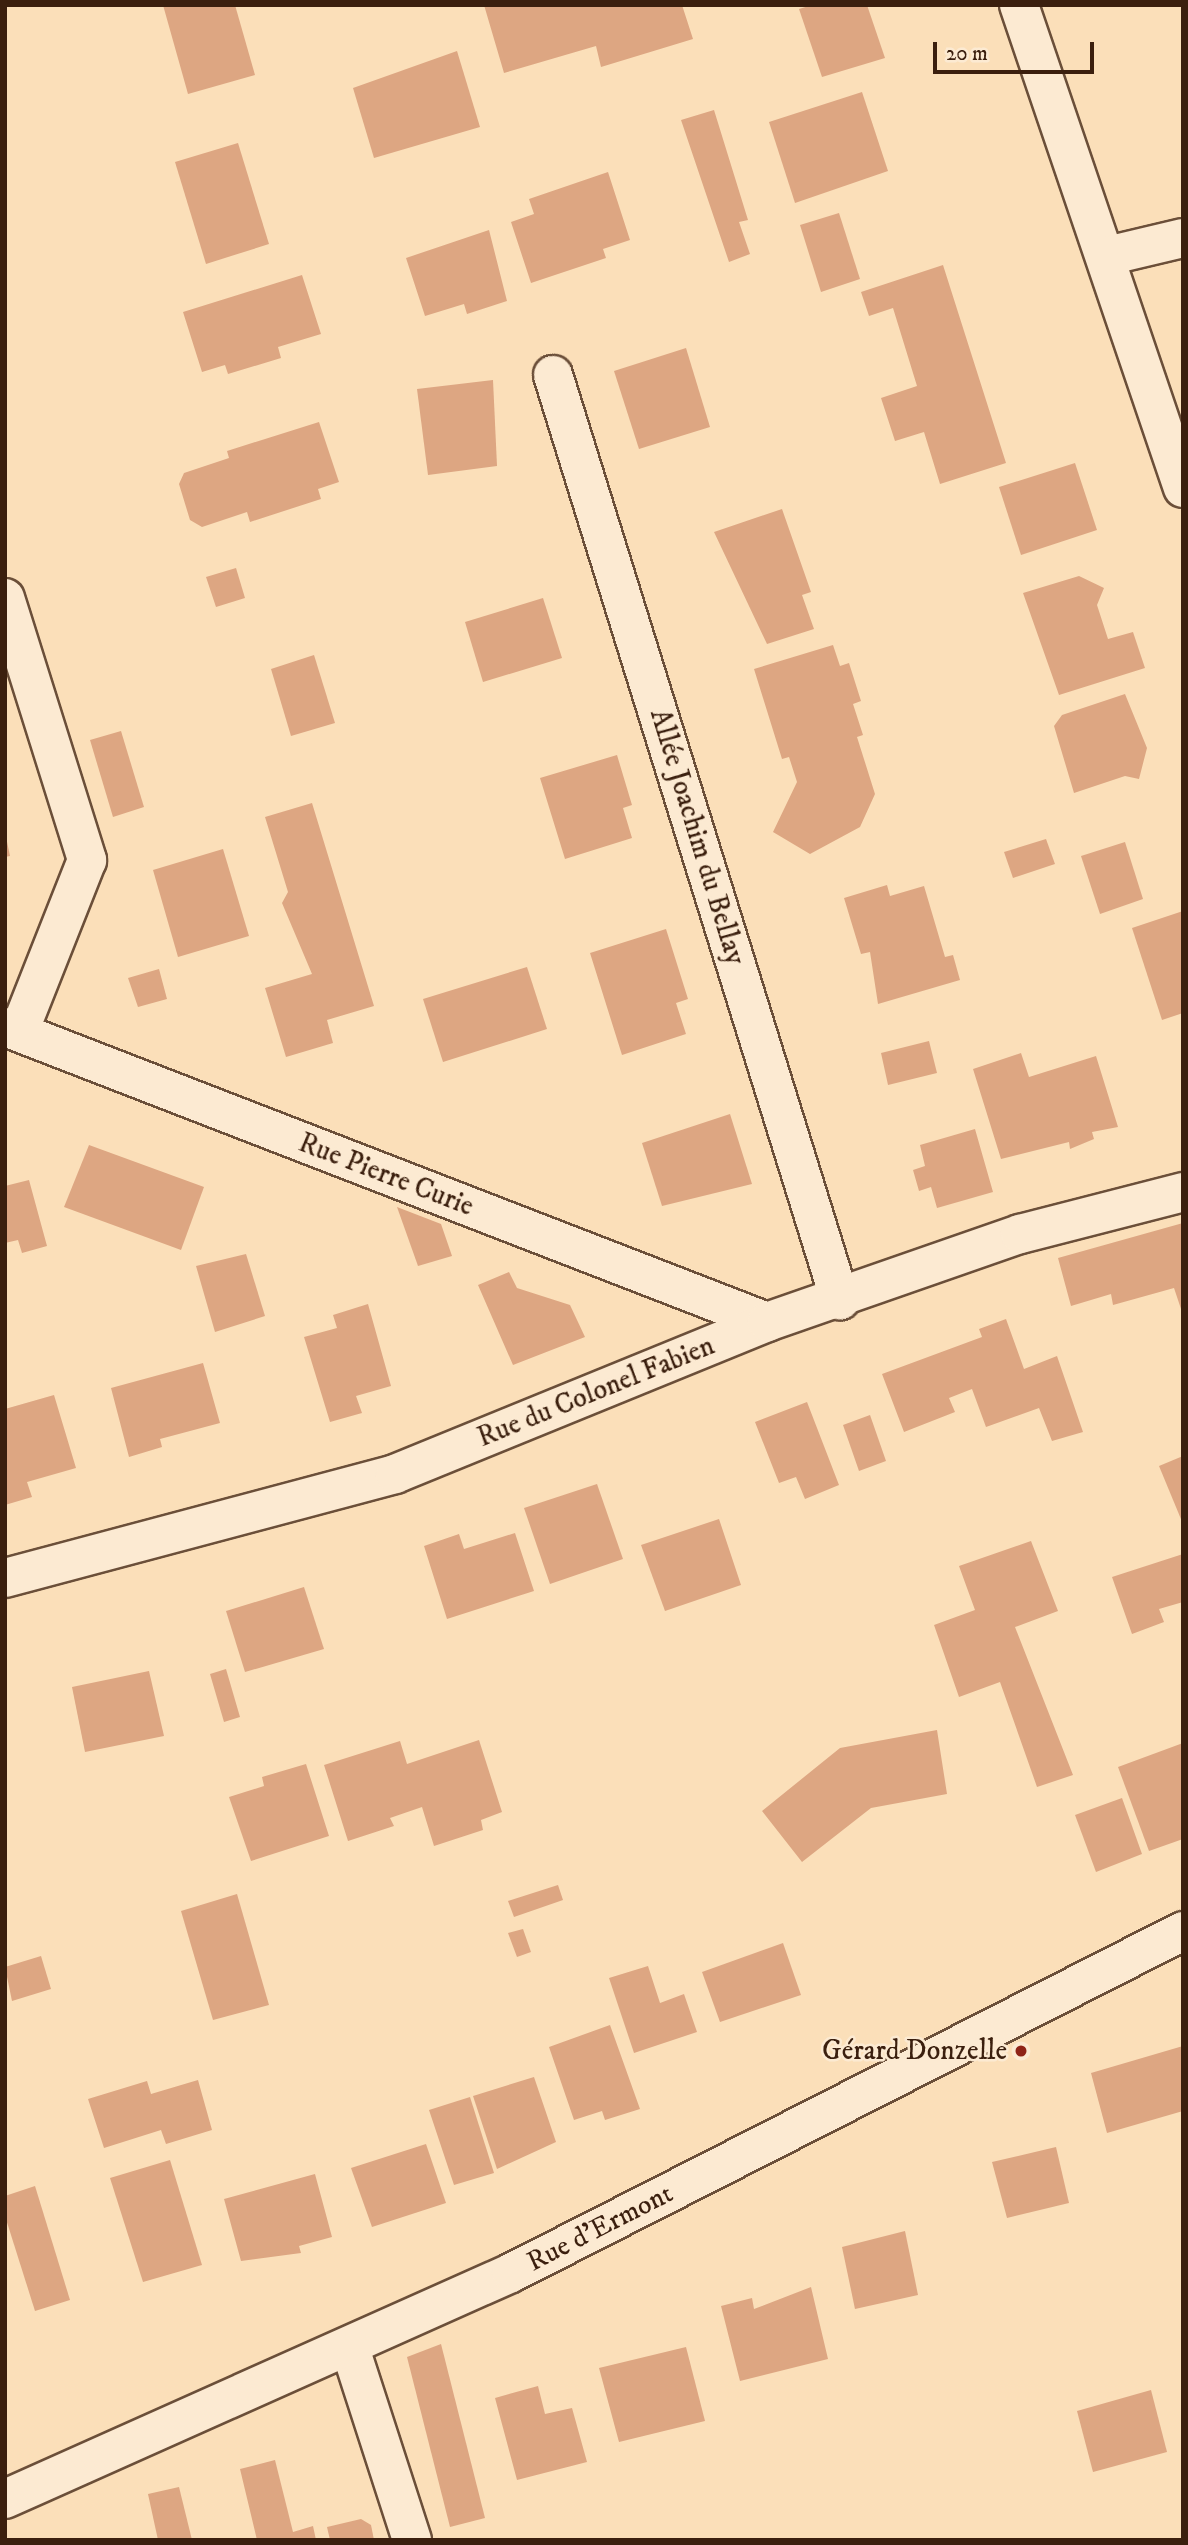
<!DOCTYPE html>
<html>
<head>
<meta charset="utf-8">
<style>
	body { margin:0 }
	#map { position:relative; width:1188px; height:2545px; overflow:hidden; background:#fbdfb9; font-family:"IM FELL DW Pica",serif }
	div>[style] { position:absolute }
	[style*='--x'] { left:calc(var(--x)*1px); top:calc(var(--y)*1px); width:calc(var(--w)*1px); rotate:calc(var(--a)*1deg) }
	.building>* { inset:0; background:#dda682 }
	.roads { filter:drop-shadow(2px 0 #6b4f39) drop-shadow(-2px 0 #6b4f39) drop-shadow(0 2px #6b4f39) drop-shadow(0 -2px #6b4f39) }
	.minor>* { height:38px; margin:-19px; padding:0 19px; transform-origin:19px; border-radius:19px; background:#fcead2 }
	.dots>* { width:19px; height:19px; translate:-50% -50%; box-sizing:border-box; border:4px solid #fcead2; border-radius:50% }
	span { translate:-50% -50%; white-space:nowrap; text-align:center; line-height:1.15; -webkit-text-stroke:5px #fcead2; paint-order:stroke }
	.street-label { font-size:28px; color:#3b1f0e }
	.poi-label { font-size:28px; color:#3b1f0e }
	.right { translate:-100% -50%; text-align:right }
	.frame { position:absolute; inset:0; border:7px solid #3b1f0e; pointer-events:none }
	.scale { position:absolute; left:933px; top:42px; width:161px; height:32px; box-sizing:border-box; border:4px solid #3b1f0e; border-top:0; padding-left:9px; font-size:21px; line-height:24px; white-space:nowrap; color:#3b1f0e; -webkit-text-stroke:5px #fcead2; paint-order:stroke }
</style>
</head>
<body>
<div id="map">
	<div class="building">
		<div style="clip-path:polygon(163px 5px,235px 5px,255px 75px,188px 94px)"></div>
		<div style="clip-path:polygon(484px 5px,682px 5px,693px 39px,601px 67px,596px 46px,504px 73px)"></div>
		<div style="clip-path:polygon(812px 5px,867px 5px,885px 58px,822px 77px,799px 9px)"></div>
		<div style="clip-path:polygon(457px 51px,480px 127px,374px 158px,353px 88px)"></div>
		<div style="clip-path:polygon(862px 92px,888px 171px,795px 203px,769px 122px)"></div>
		<div style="clip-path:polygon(714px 110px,748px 220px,739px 222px,750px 254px,729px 262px,681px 120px)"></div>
		<div style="clip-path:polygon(238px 143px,269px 244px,206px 264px,175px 162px)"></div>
		<div style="clip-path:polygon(608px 172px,630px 240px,603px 249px,606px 258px,531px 283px,511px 222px,534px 214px,529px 199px)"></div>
		<div style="clip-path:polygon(839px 213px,860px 279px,821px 292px,800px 225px)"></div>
		<div style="clip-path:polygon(489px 230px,507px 301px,467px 314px,464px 304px,425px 316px,406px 258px)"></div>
		<div style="clip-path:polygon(943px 265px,1006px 463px,940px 484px,924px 432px,895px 441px,881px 398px,917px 386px,893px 308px,869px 316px,861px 292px)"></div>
		<div style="clip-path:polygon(302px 275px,321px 334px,278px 347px,281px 358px,228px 374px,225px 365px,202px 372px,183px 312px)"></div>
		<div style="clip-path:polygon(686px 348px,710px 427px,639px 449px,614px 371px)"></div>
		<div style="clip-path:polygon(493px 380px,497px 466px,428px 475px,417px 389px)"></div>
		<div style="clip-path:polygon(319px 422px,339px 482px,318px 489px,321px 499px,250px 522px,247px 512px,202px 527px,190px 520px,179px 484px,184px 473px,229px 458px,227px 451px)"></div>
		<div style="clip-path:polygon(1075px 463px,1097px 530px,1021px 555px,999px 487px)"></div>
		<div style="clip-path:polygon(782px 509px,811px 592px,802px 595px,814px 629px,767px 644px,714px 532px)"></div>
		<div style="clip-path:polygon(236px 568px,245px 598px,216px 607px,206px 577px)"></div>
		<div style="clip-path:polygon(1079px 576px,1104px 588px,1097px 605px,1108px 639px,1133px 632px,1145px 668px,1059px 695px,1023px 593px)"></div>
		<div style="clip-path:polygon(543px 598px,562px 658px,483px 682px,465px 622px)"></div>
		<div style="clip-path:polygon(833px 645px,840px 666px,849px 663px,861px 701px,853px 704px,863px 735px,857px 737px,875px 794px,860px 827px,810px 854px,773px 832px,797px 782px,789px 757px,782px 759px,754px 669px)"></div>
		<div style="clip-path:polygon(314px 655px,335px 723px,291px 736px,271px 669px)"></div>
		<div style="clip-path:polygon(1125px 694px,1147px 748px,1139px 779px,1125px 776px,1074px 793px,1054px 726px,1062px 715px)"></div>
		<div style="clip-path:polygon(121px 731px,144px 807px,113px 817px,90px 740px)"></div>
		<div style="clip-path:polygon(617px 755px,632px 805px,623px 808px,632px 838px,565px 859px,540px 778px)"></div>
		<div style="clip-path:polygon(312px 803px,374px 1006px,327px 1020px,333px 1043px,286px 1057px,265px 988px,312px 974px,282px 903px,288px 892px,265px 817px)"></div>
		<div style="clip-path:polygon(5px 832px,10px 856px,5px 857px)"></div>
		<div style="clip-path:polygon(1046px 839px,1055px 864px,1013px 878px,1004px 852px)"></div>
		<div style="clip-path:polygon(1125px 842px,1143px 899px,1100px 914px,1081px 856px)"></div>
		<div style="clip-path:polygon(223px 849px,249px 936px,178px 957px,153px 870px)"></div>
		<div style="clip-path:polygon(887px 885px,890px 896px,924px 886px,945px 957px,953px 955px,960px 980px,878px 1004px,870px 952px,861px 954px,844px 898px)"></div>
		<div style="clip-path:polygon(1183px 911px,1183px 1013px,1162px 1020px,1132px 928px)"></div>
		<div style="clip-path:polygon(666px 929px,688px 999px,676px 1003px,686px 1034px,622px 1055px,590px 953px)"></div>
		<div style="clip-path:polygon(527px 967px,547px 1029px,443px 1062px,423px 999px)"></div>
		<div style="clip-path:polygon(159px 969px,167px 999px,138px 1007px,128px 978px)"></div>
		<div style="clip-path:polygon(929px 1041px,937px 1073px,888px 1085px,881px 1053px)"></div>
		<div style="clip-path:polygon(1021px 1053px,1029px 1077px,1096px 1056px,1118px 1127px,1092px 1132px,1094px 1139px,1070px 1149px,1069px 1142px,1001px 1159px,973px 1069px)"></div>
		<div style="clip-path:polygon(730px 1114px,752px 1184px,662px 1206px,642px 1143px)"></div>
		<div style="clip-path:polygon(975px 1129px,993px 1192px,937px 1208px,931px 1187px,919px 1191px,913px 1170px,925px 1166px,920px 1145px)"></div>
		<div style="clip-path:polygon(89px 1145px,204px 1187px,181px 1250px,64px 1207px)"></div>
		<div style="clip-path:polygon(29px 1180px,47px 1246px,22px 1253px,18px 1240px,5px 1243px,5px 1186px)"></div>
		<div style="clip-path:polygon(397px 1207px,441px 1224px,452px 1256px,418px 1266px)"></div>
		<div style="clip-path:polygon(1183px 1223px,1183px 1315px,1174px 1288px,1113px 1305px,1111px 1294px,1071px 1306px,1058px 1258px)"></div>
		<div style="clip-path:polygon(246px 1254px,265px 1316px,215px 1332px,196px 1266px)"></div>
		<div style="clip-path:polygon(509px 1272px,517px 1288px,570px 1305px,585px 1337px,513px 1365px,478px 1285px)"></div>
		<div style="clip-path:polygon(368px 1304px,391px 1386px,356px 1396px,362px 1413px,330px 1422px,304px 1337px,337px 1328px,333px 1315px)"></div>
		<div style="clip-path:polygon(1006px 1319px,1024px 1369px,1057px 1356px,1083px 1432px,1052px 1441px,1039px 1408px,986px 1427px,972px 1389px,949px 1398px,955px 1412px,904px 1432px,882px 1374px,982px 1337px,979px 1329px)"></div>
		<div style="clip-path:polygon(203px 1363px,220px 1423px,160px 1439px,162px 1447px,129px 1457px,111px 1388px)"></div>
		<div style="clip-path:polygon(54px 1395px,76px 1468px,27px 1482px,32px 1497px,5px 1505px,5px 1409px)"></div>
		<div style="clip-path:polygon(807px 1402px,839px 1485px,805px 1499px,796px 1477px,779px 1483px,755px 1422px)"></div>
		<div style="clip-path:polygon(870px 1415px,886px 1461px,859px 1471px,843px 1425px)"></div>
		<div style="clip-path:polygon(1183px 1456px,1183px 1524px,1159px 1466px)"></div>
		<div style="clip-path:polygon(597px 1484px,623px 1559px,550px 1584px,524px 1508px)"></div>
		<div style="clip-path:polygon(719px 1519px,741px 1585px,665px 1611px,641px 1545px)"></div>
		<div style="clip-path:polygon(515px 1533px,534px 1591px,447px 1619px,424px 1546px,459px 1534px,464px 1549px)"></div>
		<div style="clip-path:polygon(1031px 1541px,1058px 1611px,1015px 1627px,1073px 1775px,1037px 1787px,1000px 1682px,959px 1697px,934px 1625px,975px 1610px,959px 1566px)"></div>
		<div style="clip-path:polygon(1183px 1554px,1183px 1602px,1159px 1609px,1164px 1622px,1132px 1634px,1112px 1577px)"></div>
		<div style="clip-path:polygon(304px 1587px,324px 1649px,245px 1672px,226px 1611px)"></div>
		<div style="clip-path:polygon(226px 1669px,240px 1717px,224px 1722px,210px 1674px)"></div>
		<div style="clip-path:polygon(149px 1671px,164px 1736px,85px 1752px,72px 1687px)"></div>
		<div style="clip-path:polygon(937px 1730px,947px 1794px,871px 1808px,802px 1862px,762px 1811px,840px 1748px)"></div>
		<div style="clip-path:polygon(479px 1740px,502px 1812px,481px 1820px,483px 1830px,434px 1846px,422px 1807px,390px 1818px,394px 1826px,348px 1841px,324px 1765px,400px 1741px,407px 1764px)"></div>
		<div style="clip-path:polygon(1183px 1743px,1183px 1839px,1149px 1851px,1118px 1767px)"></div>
		<div style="clip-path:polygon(306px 1764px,329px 1836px,251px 1861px,229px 1797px,264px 1786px,262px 1777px)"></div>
		<div style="clip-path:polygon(1122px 1798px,1142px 1854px,1096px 1872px,1075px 1815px)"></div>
		<div style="clip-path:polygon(558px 1885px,563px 1900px,514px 1917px,508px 1901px)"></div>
		<div style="clip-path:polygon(237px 1894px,269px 2005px,213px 2020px,181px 1911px)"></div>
		<div style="clip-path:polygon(523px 1929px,531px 1952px,517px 1957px,508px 1933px)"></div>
		<div style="clip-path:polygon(783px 1943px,801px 1995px,720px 2022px,702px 1972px)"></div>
		<div style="clip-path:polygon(41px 1956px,51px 1989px,12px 2001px,5px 1967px)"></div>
		<div style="clip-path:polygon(648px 1966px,660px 2003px,684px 1994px,697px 2032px,634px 2053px,609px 1978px)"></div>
		<div style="clip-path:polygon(610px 2025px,640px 2109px,605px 2120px,602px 2111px,574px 2120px,549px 2047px)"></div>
		<div style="clip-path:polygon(1183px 2046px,1183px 2111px,1107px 2133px,1091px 2073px)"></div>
		<div style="clip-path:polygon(534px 2077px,556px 2142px,497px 2169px,473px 2096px)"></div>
		<div style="clip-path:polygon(198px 2080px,212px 2130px,166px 2144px,161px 2130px,104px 2148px,88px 2099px,147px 2081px,151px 2094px)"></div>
		<div style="clip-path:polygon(470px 2097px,494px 2173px,454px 2185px,429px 2110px)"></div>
		<div style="clip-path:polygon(426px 2144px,446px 2203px,372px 2227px,351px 2168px)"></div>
		<div style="clip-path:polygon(1056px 2147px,1069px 2203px,1007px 2218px,992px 2162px)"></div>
		<div style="clip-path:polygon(170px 2160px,202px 2265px,143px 2282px,110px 2178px)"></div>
		<div style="clip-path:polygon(315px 2174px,332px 2237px,299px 2246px,301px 2253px,241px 2261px,224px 2199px)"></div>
		<div style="clip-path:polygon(35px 2186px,70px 2300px,35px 2311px,5px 2216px,5px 2196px)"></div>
		<div style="clip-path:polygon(905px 2231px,918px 2295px,855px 2309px,842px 2247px)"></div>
		<div style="clip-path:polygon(811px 2287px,828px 2359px,740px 2381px,721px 2306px,752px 2298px,754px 2309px)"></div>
		<div style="clip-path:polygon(441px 2344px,485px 2518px,450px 2527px,407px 2357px)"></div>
		<div style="clip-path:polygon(686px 2347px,705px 2421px,619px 2442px,599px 2368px)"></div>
		<div style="clip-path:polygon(538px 2386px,545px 2414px,572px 2408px,587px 2462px,517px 2480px,495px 2398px)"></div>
		<div style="clip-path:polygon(1151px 2390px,1167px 2452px,1093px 2472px,1077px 2411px)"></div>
		<div style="clip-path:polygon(275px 2460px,293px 2532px,313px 2526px,316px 2540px,257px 2540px,240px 2469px)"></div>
		<div style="clip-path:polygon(179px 2487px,192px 2540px,158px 2540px,148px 2494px)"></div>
		<div style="clip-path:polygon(361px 2519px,371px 2525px,374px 2540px,330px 2540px,327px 2527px)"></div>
	</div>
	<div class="roads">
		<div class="minor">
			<div style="--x:1019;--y:5;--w:510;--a:71.25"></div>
			<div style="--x:1107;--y:256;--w:78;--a:-13.3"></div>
			<div style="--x:553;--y:375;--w:969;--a:72.76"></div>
			<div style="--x:5;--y:598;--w:275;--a:72.6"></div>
			<div style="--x:87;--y:860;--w:185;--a:111.6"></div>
			<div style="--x:5;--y:1027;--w:817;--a:21.16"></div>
			<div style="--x:5;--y:1578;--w:404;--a:-14.9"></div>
			<div style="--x:395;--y:1474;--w:402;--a:-22.2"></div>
			<div style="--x:767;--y:1322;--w:268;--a:-19.2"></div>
			<div style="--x:1020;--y:1234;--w:168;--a:-14.4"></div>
			<div style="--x:350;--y:2348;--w:202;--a:72.1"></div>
			<div style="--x:5;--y:2499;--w:554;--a:-24.07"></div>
			<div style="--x:511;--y:2273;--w:754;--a:-26.97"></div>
		</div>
	</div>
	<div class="dots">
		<div style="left:1021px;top:2051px;background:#8f2418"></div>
	</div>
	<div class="street-label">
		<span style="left:697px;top:837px;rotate:73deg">Allée Joachim du Bellay</span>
		<span style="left:386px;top:1175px;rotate:21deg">Rue Pierre Curie</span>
		<span style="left:596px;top:1392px;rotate:-22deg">Rue du Colonel Fabien</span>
		<span style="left:600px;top:2228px;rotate:-27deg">Rue d'Ermont</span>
	</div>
	<div class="poi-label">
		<span class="right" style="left:1007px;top:2051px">Gérard Donzelle</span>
	</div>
	<div class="frame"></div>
	<div class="scale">20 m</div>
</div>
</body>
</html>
